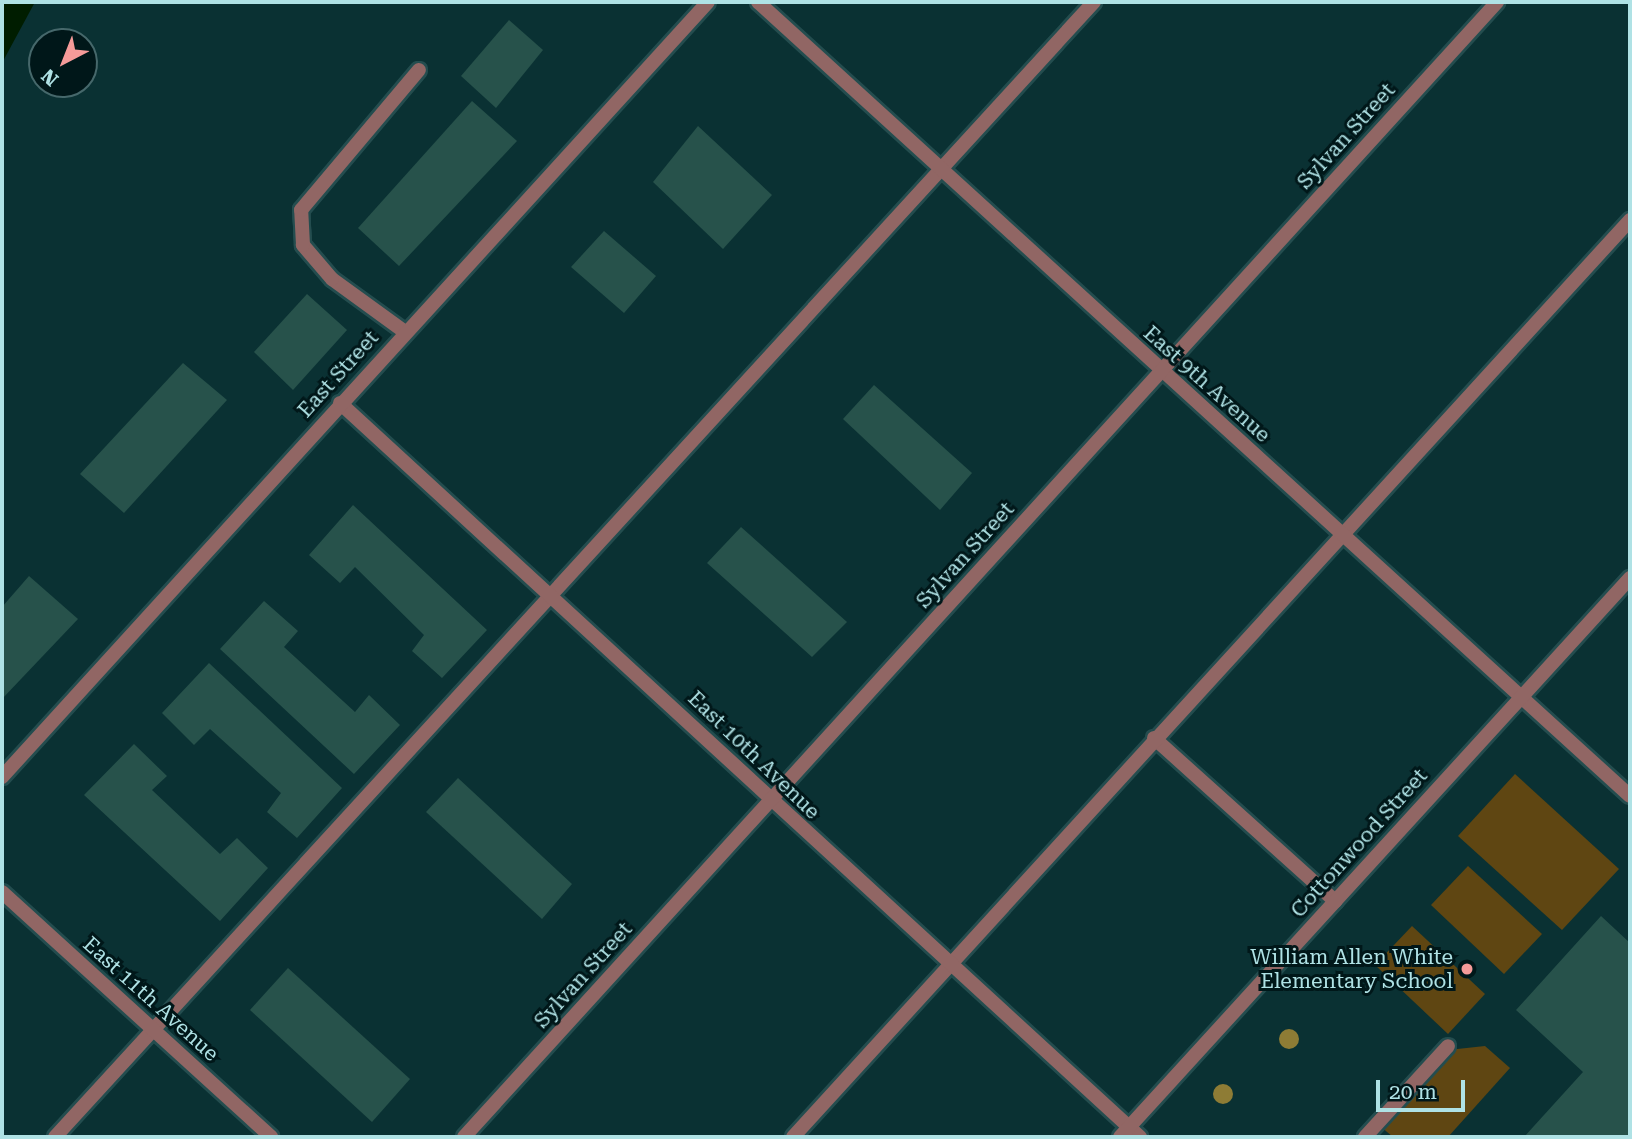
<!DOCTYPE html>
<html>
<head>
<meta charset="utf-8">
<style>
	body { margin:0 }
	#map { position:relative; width:1632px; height:1139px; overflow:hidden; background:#0a3133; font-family:"Roboto Serif",serif }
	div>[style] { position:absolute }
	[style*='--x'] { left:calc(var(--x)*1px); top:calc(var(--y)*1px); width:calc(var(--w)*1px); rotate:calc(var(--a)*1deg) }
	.green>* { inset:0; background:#5f4612 }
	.water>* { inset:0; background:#001d00 }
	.building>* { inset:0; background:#27524b }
	.roads { filter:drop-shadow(2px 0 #244d4f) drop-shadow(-2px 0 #244d4f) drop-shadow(0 2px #244d4f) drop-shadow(0 -2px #244d4f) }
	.service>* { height:14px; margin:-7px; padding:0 7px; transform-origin:7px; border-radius:7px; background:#916664 }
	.minor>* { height:14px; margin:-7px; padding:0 7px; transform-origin:7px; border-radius:7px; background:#916664 }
	.trees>* { width:20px; height:20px; margin:-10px; border-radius:50%; background:#8e7c35 }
	.dots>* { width:19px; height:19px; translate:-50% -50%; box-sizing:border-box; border:4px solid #001719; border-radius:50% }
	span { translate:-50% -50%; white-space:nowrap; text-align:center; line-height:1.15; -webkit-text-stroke:6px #001719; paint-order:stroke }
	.street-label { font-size:21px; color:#afe2e5 }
	.poi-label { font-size:21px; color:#afe2e5 }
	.right { translate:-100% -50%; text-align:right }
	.frame { position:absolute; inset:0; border:4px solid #afe2e5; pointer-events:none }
	.north { position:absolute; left:28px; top:28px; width:70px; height:70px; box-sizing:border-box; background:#001719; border:2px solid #46686b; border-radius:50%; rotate:222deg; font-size:19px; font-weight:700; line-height:28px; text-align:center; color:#afe2e5 }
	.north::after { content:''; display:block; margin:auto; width:24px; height:32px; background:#f59b99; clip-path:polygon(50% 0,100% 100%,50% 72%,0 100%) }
	.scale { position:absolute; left:1376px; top:1080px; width:89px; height:32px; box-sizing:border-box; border:4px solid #afe2e5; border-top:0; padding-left:9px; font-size:21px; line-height:24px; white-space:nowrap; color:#afe2e5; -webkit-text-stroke:5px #001719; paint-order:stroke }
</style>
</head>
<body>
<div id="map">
	<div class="green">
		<div style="clip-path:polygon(1515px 774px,1619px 869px,1562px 930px,1458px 836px)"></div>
		<div style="clip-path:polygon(1468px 866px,1542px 934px,1504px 974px,1431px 905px)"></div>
		<div style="clip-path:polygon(1412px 926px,1485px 994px,1448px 1034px,1375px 965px)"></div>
		<div style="clip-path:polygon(1485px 1046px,1510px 1068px,1448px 1137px,1393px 1137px,1380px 1126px,1448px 1050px)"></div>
	</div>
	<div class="water">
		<div style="clip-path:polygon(2px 2px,35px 2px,2px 63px)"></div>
	</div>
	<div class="building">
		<div style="clip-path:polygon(509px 20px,543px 50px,496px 108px,461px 76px)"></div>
		<div style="clip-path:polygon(472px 101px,517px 141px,399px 266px,358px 228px)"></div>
		<div style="clip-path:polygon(698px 126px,772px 195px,723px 249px,653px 182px)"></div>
		<div style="clip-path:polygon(604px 231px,656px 276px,624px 313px,571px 267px)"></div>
		<div style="clip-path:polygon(307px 294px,347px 330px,293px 390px,254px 352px)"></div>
		<div style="clip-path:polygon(183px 363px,227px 400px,124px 513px,80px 474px)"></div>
		<div style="clip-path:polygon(874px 385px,972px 473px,940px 510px,843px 419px)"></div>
		<div style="clip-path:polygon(353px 505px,487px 630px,442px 678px,412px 651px,424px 635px,355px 567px,340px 583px,309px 555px)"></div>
		<div style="clip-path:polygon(741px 527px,847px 622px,812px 657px,707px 563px)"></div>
		<div style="clip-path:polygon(29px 576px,78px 619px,2px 699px,2px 607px)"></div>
		<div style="clip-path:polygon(264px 601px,298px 631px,284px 647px,355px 712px,369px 695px,400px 725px,354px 774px,220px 649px)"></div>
		<div style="clip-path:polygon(209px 663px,342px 788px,297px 838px,267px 812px,281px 793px,210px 729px,194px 745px,162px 713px)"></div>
		<div style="clip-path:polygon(134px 744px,167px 776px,152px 790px,220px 854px,237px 838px,268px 868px,220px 921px,84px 795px)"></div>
		<div style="clip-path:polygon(458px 778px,572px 884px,542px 919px,426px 812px)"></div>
		<div style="clip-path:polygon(1601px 916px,1630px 943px,1630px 1137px,1524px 1137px,1583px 1072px,1516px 1010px)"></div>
		<div style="clip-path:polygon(288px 968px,410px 1079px,372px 1122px,250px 1010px)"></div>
	</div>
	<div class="roads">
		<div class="service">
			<div style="--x:405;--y:332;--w:90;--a:-144"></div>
			<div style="--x:332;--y:279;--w:45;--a:-130.5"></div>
			<div style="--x:303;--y:245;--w:35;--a:-93"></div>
			<div style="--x:301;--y:210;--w:183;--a:-49.9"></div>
			<div style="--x:1154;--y:738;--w:244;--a:42"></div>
			<div style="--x:55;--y:1137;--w:1539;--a:-47.53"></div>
			<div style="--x:793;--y:1137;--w:1242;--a:-47.61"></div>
			<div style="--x:1365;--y:1137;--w:123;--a:-47.6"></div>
		</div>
		<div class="minor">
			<div style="--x:758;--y:2;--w:1179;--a:42.32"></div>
			<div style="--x:340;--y:403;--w:1086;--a:42.54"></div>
			<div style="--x:2;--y:777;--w:1048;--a:-47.67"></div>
			<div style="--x:2;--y:892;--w:364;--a:42.3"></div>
			<div style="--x:464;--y:1137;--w:1535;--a:-47.69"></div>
			<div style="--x:1120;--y:1137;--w:757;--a:-47.62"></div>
		</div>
	</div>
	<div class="trees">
		<div style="left:1289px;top:1039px"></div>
		<div style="left:1223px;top:1094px"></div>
	</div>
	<div class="dots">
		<div style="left:1467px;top:969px;background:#f59b99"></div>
	</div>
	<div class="street-label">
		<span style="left:1346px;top:136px;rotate:-48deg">Sylvan Street</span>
		<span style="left:338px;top:374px;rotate:-48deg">East Street</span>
		<span style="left:1207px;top:384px;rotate:42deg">East 9th Avenue</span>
		<span style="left:965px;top:555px;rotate:-48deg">Sylvan Street</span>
		<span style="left:754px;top:755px;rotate:44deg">East 10th Avenue</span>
		<span style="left:1359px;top:843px;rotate:-48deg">Cottonwood Street</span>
		<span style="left:583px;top:975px;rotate:-48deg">Sylvan Street</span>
		<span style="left:151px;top:999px;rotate:42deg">East 11th Avenue</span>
	</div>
	<div class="poi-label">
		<span class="right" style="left:1453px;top:969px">William Allen White<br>Elementary School</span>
	</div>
	<div class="frame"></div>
	<div class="north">N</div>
	<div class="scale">20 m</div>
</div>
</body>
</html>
